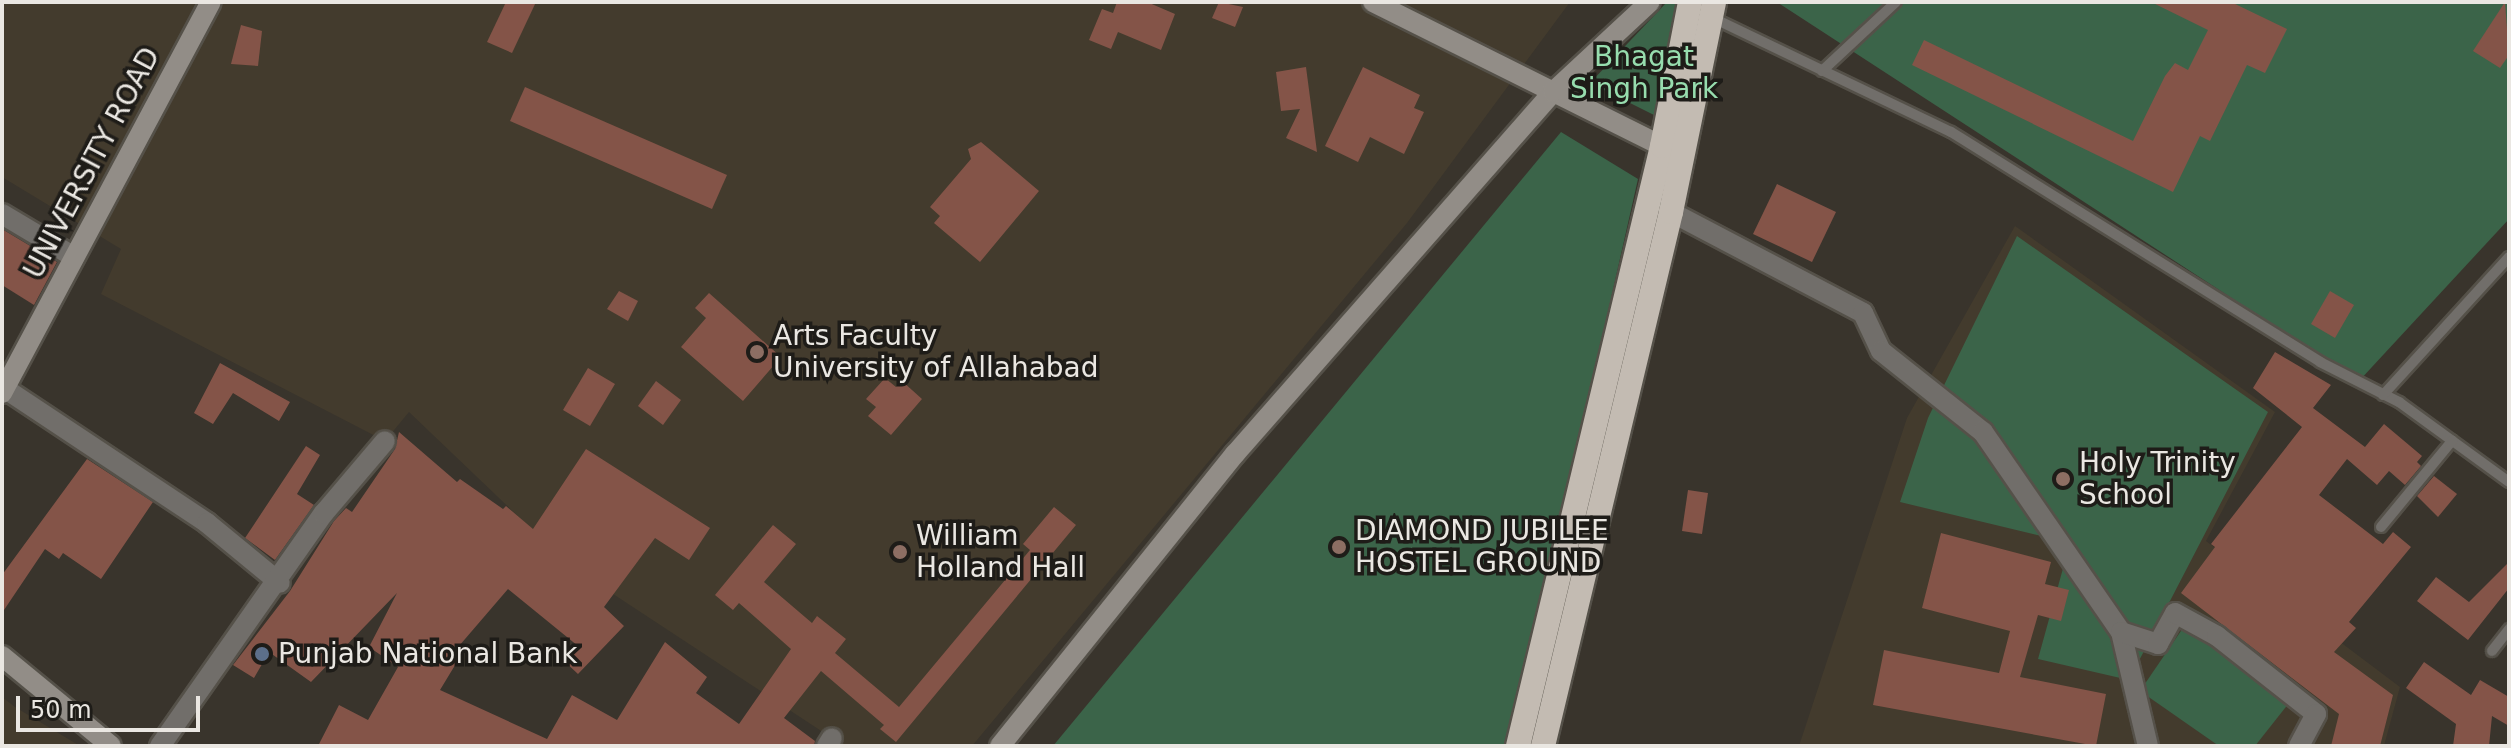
<!DOCTYPE html>
<html>
<head>
<meta charset="utf-8">
<style>
	body { margin:0 }
	#map { position:relative; width:2511px; height:748px; overflow:hidden; background:#39342c; font-family:"DejaVu Sans",sans-serif }
	div>[style] { position:absolute }
	[style*='--x'] { left:calc(var(--x)*1px); top:calc(var(--y)*1px); width:calc(var(--w)*1px); rotate:calc(var(--a)*1deg) }
	.built>* { inset:0; background:#433b2d }
	.green>* { inset:0; background:#3b6449 }
	.building>* { inset:0; background:#845448 }
	.roads { filter:drop-shadow(2px 0 #555149) drop-shadow(-2px 0 #555149) drop-shadow(0 2px #555149) drop-shadow(0 -2px #555149) }
	.lane>* { height:10px; margin:-5px; padding:0 5px; transform-origin:5px; border-radius:5px; background:#716e6a }
	.street>* { height:20px; margin:-10px; padding:0 10px; transform-origin:10px; border-radius:10px; background:#716e6a }
	.secondary>* { height:20px; margin:-10px; padding:0 10px; transform-origin:10px; border-radius:10px; background:#928d87 }
	.highway>* { height:24px; margin:-12px; padding:0 12px; transform-origin:12px; border-radius:12px; background:#c3bbb2 }
	.dots>* { width:22px; height:22px; translate:-50% -50%; box-sizing:border-box; border:4px solid #1e1c18; border-radius:50% }
	span { translate:-50% -50%; white-space:nowrap; text-align:center; line-height:1.15; -webkit-text-stroke:7px #1e1c18; paint-order:stroke }
	.park-label { font-size:28px; color:#97ddae }
	.street-label { font-size:28px; color:#eae7e2 }
	.poi-label { font-size:28px; color:#eae7e2 }
	.left { translate:0 -50%; text-align:left }
	.frame { position:absolute; inset:0; border:4px solid #eae7e2; pointer-events:none }
	.scale { position:absolute; left:16px; top:696px; width:184px; height:36px; box-sizing:border-box; border:4px solid #eae7e2; border-top:0; padding-left:10px; font-size:24px; line-height:28px; white-space:nowrap; color:#eae7e2; -webkit-text-stroke:6px #1e1c18; paint-order:stroke }
</style>
</head>
<body>
<div id="map">
	<div class="built">
		<div style="clip-path:polygon(2px 2px,1570px 2px,1407px 223px,972px 746px,844px 746px,569px 565px,409px 412px,385px 441px,101px 294px,121px 249px,2px 177px)"></div>
		<div style="clip-path:polygon(2015px 226px,2275px 412px,2206px 541px,2400px 687px,2384px 746px,1799px 746px,1907px 418px)"></div>
		<div style="clip-path:polygon(2px 697px,15px 707px,80px 746px,2px 746px)"></div>
	</div>
	<div class="green">
		<div style="clip-path:polygon(1667px 2px,1691px 2px,1668px 122px,1590px 83px)"></div>
		<div style="clip-path:polygon(1777px 2px,2509px 2px,2509px 219px,2359px 381px)"></div>
		<div style="clip-path:polygon(1561px 132px,1638px 179px,1510px 746px,1053px 746px)"></div>
		<div style="clip-path:polygon(2017px 236px,2268px 412px,2129px 680px,2038px 659px,2070px 543px,1900px 502px,1928px 418px)"></div>
		<div style="clip-path:polygon(2185px 625px,2289px 703px,2255px 746px,2219px 746px,2140px 691px)"></div>
	</div>
	<div class="building">
		<div style="clip-path:polygon(506px 2px,536px 2px,512px 53px,487px 42px)"></div>
		<div style="clip-path:polygon(1117px 2px,1147px 2px,1175px 14px,1161px 50px,1118px 32px,1111px 49px,1089px 40px,1102px 9px,1113px 13px)"></div>
		<div style="clip-path:polygon(1219px 2px,1243px 7px,1235px 27px,1212px 18px)"></div>
		<div style="clip-path:polygon(2151px 2px,2231px 2px,2287px 29px,2265px 73px,2247px 65px,2210px 141px,2200px 136px,2173px 192px,1912px 65px,1924px 40px,2133px 141px,2165px 76px,2175px 63px,2188px 70px,2208px 30px)"></div>
		<div style="clip-path:polygon(2505px 2px,2509px 55px,2500px 68px,2473px 51px)"></div>
		<div style="clip-path:polygon(241px 25px,262px 31px,258px 66px,231px 64px)"></div>
		<div style="clip-path:polygon(1306px 67px,1311px 105px,1317px 152px,1286px 138px,1300px 109px,1281px 111px,1276px 72px)"></div>
		<div style="clip-path:polygon(1363px 67px,1420px 95px,1414px 108px,1424px 112px,1404px 154px,1370px 137px,1358px 162px,1325px 146px)"></div>
		<div style="clip-path:polygon(525px 87px,727px 175px,712px 209px,510px 121px)"></div>
		<div style="clip-path:polygon(981px 142px,1039px 191px,980px 262px,934px 223px,940px 216px,930px 207px,971px 159px,968px 149px)"></div>
		<div style="clip-path:polygon(1777px 184px,1836px 212px,1812px 262px,1753px 234px)"></div>
		<div style="clip-path:polygon(2px 229px,57px 262px,34px 305px,2px 285px)"></div>
		<div style="clip-path:polygon(619px 291px,638px 301px,628px 321px,607px 309px)"></div>
		<div style="clip-path:polygon(2330px 291px,2354px 305px,2335px 338px,2311px 324px)"></div>
		<div style="clip-path:polygon(709px 293px,781px 357px,743px 401px,681px 347px,706px 318px,695px 308px)"></div>
		<div style="clip-path:polygon(2275px 352px,2331px 385px,2313px 408px,2365px 447px,2384px 424px,2422px 456px,2417px 462px,2421px 466px,2405px 485px,2389px 471px,2377px 485px,2347px 459px,2319px 495px,2383px 544px,2393px 532px,2411px 547px,2349px 622px,2356px 628px,2334px 652px,2393px 695px,2380px 746px,2331px 746px,2339px 714px,2181px 593px,2215px 547px,2211px 544px,2302px 427px,2253px 388px)"></div>
		<div style="clip-path:polygon(220px 363px,290px 402px,279px 421px,233px 393px,213px 424px,194px 413px)"></div>
		<div style="clip-path:polygon(588px 368px,615px 384px,590px 426px,563px 410px)"></div>
		<div style="clip-path:polygon(885px 378px,896px 387px,902px 381px,922px 399px,891px 435px,868px 416px,876px 407px,866px 399px)"></div>
		<div style="clip-path:polygon(656px 381px,681px 400px,663px 425px,638px 406px)"></div>
		<div style="clip-path:polygon(399px 432px,457px 482px,460px 479px,503px 509px,506px 506px,533px 529px,586px 449px,710px 528px,689px 560px,655px 538px,604px 607px,624px 626px,578px 674px,563px 660px,578px 646px,508px 589px,453px 653px,460px 657px,440px 690px,547px 739px,572px 695px,617px 720px,665px 642px,707px 677px,696px 693px,739px 724px,791px 649px,739px 603px,733px 610px,715px 595px,773px 525px,796px 544px,764px 582px,812px 623px,817px 616px,846px 639px,835px 653px,899px 707px,1030px 550px,1023px 544px,1054px 507px,1076px 525px,896px 742px,880px 729px,884px 725px,821px 671px,784px 718px,815px 741px,814px 746px,318px 746px,339px 705px,368px 720px,398px 667px,369px 647px,397px 593px,311px 682px,269px 652px,254px 678px,233px 665px,290px 591px,334px 521px,346px 508px,352px 512px,395px 449px)"></div>
		<div style="clip-path:polygon(306px 446px,320px 455px,297px 494px,314px 505px,275px 560px,245px 538px)"></div>
		<div style="clip-path:polygon(87px 459px,153px 502px,101px 579px,63px 553px,59px 559px,45px 549px,2px 613px,2px 575px)"></div>
		<div style="clip-path:polygon(2434px 476px,2457px 494px,2438px 517px,2417px 496px)"></div>
		<div style="clip-path:polygon(1688px 490px,1708px 493px,1702px 534px,1682px 531px)"></div>
		<div style="clip-path:polygon(1941px 533px,2051px 562px,2045px 584px,2069px 590px,2061px 621px,2038px 615px,2020px 677px,2106px 694px,2096px 746px,1873px 705px,1884px 650px,1999px 673px,2010px 631px,1922px 608px)"></div>
		<div style="clip-path:polygon(2509px 562px,2509px 588px,2468px 640px,2417px 601px,2436px 577px,2469px 602px)"></div>
		<div style="clip-path:polygon(2424px 662px,2471px 695px,2480px 680px,2509px 697px,2509px 726px,2492px 716px,2489px 746px,2453px 746px,2456px 724px,2406px 688px)"></div>
	</div>
	<div class="roads">
		<div class="lane">
			<div style="--x:1711;--y:17;--w:266;--a:25.6"></div>
			<div style="--x:1951;--y:132;--w:435;--a:31.9"></div>
			<div style="--x:2320;--y:362;--w:89;--a:26.9"></div>
			<div style="--x:2399;--y:402;--w:136;--a:36"></div>
			<div style="--x:1822;--y:71;--w:101;--a:-43"></div>
			<div style="--x:2383;--y:395;--w:187;--a:-47.6"></div>
			<div style="--x:2381;--y:527;--w:112;--a:-50.5"></div>
			<div style="--x:2492;--y:651;--w:28;--a:-52"></div>
		</div>
		<div class="street">
			<div style="--x:1671;--y:212;--w:217;--a:27.7"></div>
			<div style="--x:1863;--y:313;--w:42;--a:64.7"></div>
			<div style="--x:1881;--y:351;--w:130;--a:38.5"></div>
			<div style="--x:1983;--y:432;--w:243;--a:55.4"></div>
			<div style="--x:2121;--y:632;--w:117;--a:76.7"></div>
			<div style="--x:2;--y:214;--w:84;--a:30.8"></div>
			<div style="--x:4;--y:388;--w:244;--a:33.6"></div>
			<div style="--x:207;--y:523;--w:94;--a:39.4"></div>
			<div style="--x:2121;--y:632;--w:39;--a:18"></div>
			<div style="--x:2158;--y:644;--w:35;--a:-61"></div>
			<div style="--x:2175;--y:613;--w:48;--a:28.7"></div>
			<div style="--x:2217;--y:636;--w:126;--a:38.2"></div>
			<div style="--x:2316;--y:714;--w:36;--a:118"></div>
			<div style="--x:160;--y:746;--w:285;--a:-54.9"></div>
			<div style="--x:324;--y:513;--w:94;--a:-49.7"></div>
			<div style="--x:827;--y:746;--w:9;--a:-58"></div>
		</div>
		<div class="secondary">
			<div style="--x:1373;--y:2;--w:336;--a:26.5"></div>
			<div style="--x:2;--y:393;--w:443;--a:-61.9"></div>
			<div style="--x:2;--y:656;--w:141;--a:39.5"></div>
			<div style="--x:1000;--y:746;--w:375;--a:-51.2"></div>
			<div style="--x:1235;--y:454;--w:482;--a:-48.7"></div>
			<div style="--x:1553;--y:92;--w:132;--a:-42.9"></div>
		</div>
		<div class="highway">
			<div style="--x:1518;--y:746;--w:617;--a:-76.5"></div>
			<div style="--x:1662;--y:146;--w:147;--a:-79"></div>
			<div style="--x:1543;--y:746;--w:549;--a:-76.52"></div>
			<div style="--x:1671;--y:212;--w:214;--a:-78.4"></div>
		</div>
	</div>
	<div class="dots">
		<div style="left:757px;top:352px;background:#8d6e63"></div>
		<div style="left:2063px;top:479px;background:#8d6e63"></div>
		<div style="left:1339px;top:547px;background:#8d6e63"></div>
		<div style="left:900px;top:552px;background:#8d6e63"></div>
		<div style="left:262px;top:654px;background:#5c6f8a"></div>
	</div>
	<div class="park-label">
		<span style="left:1644px;top:73px">Bhagat<br>Singh Park</span>
	</div>
	<div class="street-label">
		<span style="left:92px;top:163px;rotate:-62deg">UNIVERSITY ROAD</span>
	</div>
	<div class="poi-label">
		<span class="left" style="left:773px;top:352px">Arts Faculty<br>University of Allahabad</span>
		<span class="left" style="left:2079px;top:479px">Holy Trinity<br>School</span>
		<span class="left" style="left:1355px;top:547px">DIAMOND JUBILEE<br>HOSTEL GROUND</span>
		<span class="left" style="left:916px;top:552px">William<br>Holland Hall</span>
		<span class="left" style="left:278px;top:654px">Punjab National Bank</span>
	</div>
	<div class="frame"></div>
	<div class="scale">50 m</div>
</div>
</body>
</html>
